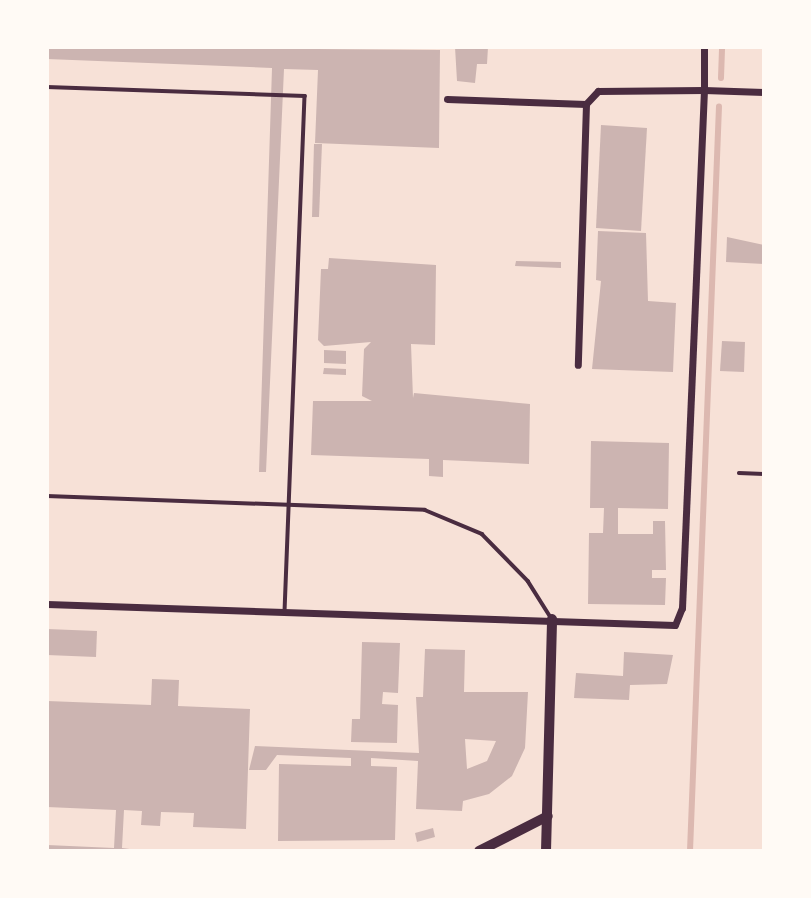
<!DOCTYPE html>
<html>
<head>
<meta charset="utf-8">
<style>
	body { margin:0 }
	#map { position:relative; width:811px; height:898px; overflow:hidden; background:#f7e1d7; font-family:"Playfair Display",serif }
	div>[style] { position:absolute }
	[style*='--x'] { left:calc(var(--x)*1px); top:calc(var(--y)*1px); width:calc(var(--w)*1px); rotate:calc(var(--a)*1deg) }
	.stream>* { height:6px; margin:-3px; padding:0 3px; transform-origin:3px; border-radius:3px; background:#dcb8b0 }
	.building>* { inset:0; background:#ccb4b1 }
	.path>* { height:3.5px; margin:-1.75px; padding:0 1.75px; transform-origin:1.75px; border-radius:1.75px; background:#4a2c40 }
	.service>* { height:3.5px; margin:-1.75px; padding:0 1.75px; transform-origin:1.75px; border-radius:1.75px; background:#4a2c40 }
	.minor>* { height:7px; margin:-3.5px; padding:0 3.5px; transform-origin:3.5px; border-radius:3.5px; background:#4a2c40 }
	.tertiary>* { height:10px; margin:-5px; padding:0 5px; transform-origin:5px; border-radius:5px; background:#4a2c40 }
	span { translate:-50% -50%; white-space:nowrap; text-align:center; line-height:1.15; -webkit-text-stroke:6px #fffaf5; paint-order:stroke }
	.frame { position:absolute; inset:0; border:49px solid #fffaf5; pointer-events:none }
</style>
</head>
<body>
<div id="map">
	<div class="stream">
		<div style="--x:721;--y:78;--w:31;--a:-88"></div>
		<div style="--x:690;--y:851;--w:745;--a:-87.77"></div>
	</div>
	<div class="building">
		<div style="clip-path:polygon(47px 47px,440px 50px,439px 148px,315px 143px,318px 70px,284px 69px,266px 472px,259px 472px,272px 68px,47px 59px)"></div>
		<div style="clip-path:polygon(455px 47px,488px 47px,487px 64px,477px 64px,475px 83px,457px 81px)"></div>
		<div style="clip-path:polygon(601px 125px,647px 128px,641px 231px,596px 228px)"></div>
		<div style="clip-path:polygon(314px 144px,322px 144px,319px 217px,312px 217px)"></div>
		<div style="clip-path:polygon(598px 231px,646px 233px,648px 301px,676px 303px,673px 372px,592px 369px,601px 281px,596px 280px)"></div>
		<div style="clip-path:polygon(727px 237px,764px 245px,764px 264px,726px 262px)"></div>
		<div style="clip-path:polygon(329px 258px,436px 265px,435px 345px,411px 344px,413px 398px,414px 393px,530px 404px,529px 464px,443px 460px,443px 477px,429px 476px,429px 459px,311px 455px,313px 401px,372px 401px,362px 396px,364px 349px,371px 342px,324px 346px,318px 340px,321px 269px,328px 269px)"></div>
		<div style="clip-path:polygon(516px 261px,561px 262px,561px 268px,515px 266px)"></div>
		<div style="clip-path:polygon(722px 341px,745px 342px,744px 372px,720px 371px)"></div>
		<div style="clip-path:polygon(324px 350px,346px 351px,346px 364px,324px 363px)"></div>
		<div style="clip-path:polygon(324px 368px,346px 369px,346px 375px,323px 374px)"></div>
		<div style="clip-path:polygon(591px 441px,669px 443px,668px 509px,618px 508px,618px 534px,653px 534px,653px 521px,665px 521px,666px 570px,652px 570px,652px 578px,666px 578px,665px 605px,588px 604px,589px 533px,603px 533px,604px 508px,590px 508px)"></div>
		<div style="clip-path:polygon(47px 629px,97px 631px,96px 657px,47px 655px)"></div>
		<div style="clip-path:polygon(362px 642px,400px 643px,398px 693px,383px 692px,382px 704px,398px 705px,397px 743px,351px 742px,352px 719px,360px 719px)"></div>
		<div style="clip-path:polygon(evenodd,425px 649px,465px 650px,464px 692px,528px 692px,525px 748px,512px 776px,489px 794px,463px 801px,462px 811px,416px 809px,418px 761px,371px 758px,371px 766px,397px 767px,395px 840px,278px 841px,279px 764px,351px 766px,351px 758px,277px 755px,266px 770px,249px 770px,255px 746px,419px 753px,416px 697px,423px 697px,425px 649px,465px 739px,496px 741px,487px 761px,467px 769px,465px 739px)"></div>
		<div style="clip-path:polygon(624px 652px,673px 655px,667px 684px,630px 685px,629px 700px,574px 698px,576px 673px,623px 676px)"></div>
		<div style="clip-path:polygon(152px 679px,179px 680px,178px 706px,250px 709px,246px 829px,193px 827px,194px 813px,161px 812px,160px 826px,141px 825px,142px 811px,124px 810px,122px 848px,145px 851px,47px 851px,47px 845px,114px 848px,116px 810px,47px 807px,47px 701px,151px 705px)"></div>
		<div style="clip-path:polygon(433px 828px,435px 837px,417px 842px,415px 833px)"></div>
	</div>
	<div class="path">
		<div style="--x:739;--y:473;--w:25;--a:2"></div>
	</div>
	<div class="service">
		<div style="--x:47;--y:87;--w:258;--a:2"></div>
		<div style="--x:305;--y:96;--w:515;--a:92.22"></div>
		<div style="--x:47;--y:496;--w:378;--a:2.1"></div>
		<div style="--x:425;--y:510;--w:62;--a:22.8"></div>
		<div style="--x:482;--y:534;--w:66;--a:45.6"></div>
		<div style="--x:528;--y:581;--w:41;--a:57.8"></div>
	</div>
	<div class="minor">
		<div style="--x:704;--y:47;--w:43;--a:90"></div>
		<div style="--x:704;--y:90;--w:60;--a:1.9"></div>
		<div style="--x:447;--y:99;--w:139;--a:2.1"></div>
		<div style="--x:47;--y:604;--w:628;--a:1.92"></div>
		<div style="--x:675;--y:625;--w:18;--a:-68"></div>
		<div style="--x:682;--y:608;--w:518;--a:-87.57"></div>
		<div style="--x:704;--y:90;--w:106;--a:179.5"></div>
		<div style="--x:598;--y:91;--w:18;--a:133"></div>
		<div style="--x:586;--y:104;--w:261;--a:91.8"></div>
	</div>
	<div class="tertiary">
		<div style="--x:479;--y:851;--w:77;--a:-26.9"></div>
		<div style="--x:546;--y:851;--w:232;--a:-88.5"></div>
	</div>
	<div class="frame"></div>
</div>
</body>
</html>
